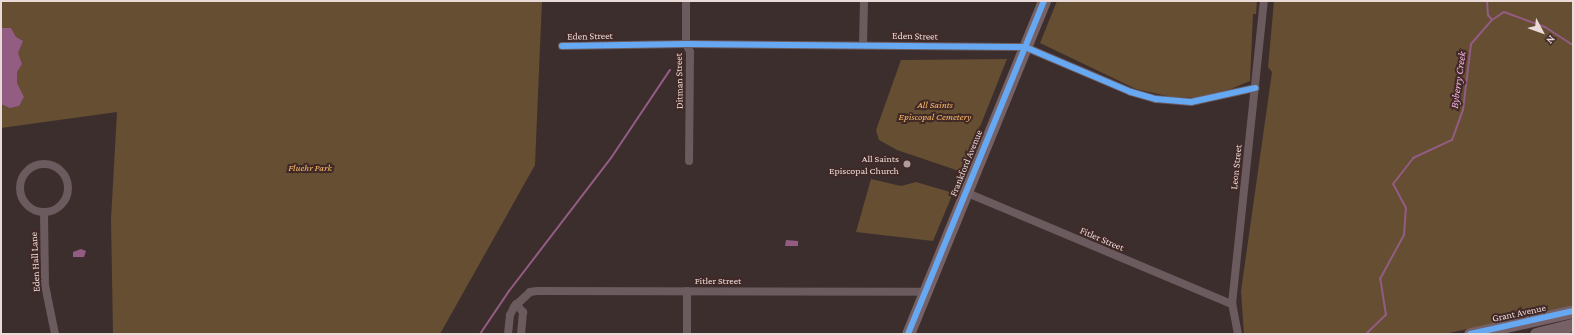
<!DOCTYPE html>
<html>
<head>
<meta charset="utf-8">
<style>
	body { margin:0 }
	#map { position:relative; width:1574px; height:335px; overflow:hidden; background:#3b2e2d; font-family:"Crimson Pro",serif }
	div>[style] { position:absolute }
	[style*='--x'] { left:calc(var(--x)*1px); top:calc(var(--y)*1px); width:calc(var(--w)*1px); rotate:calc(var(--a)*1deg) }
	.green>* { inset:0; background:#654e31 }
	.water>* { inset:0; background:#935c83 }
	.stream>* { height:2px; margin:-1px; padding:0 1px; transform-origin:1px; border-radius:1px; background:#935c83 }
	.minor>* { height:8px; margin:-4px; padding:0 4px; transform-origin:4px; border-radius:4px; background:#6b5a5e }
	.minor>.ring { margin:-4px; padding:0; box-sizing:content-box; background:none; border:8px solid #6b5a5e; border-radius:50% }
	.primary>* { height:13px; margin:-6.5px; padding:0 6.5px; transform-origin:6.5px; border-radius:6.5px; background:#766166 }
	.cycleway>* { height:6px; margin:-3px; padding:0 3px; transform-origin:3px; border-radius:3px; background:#66a8f1 }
	.dots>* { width:11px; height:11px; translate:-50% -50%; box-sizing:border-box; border:2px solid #412927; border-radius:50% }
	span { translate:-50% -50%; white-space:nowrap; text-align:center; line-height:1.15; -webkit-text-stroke:4px #412927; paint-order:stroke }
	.street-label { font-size:10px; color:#eadad8 }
	.park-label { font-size:10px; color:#f9bb66; font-style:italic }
	.poi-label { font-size:10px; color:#eadad8 }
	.right { translate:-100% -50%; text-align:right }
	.water-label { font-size:11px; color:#f8b4e3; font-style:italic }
	.frame { position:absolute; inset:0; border:2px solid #eadad8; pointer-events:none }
	.north { position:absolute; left:1522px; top:12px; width:40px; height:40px; -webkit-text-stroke:3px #412927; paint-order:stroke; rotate:131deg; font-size:11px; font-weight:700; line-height:16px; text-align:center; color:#eadad8 }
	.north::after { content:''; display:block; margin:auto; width:14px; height:18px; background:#eadad8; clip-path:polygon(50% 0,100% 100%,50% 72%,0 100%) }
</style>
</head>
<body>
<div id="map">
	<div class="green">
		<div style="clip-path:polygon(1px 1px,542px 1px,535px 165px,440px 334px,113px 334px,111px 219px,117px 112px,1px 128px)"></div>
		<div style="clip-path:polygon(1057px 1px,1257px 1px,1256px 14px,1253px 14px,1250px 81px,1231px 89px,1198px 98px,1172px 97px,1136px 89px,1040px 43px)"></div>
		<div style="clip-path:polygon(1274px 1px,1573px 1px,1573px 305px,1445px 334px,1244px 334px,1241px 291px,1272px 72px,1268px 67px)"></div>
		<div style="clip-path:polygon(1007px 59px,962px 172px,897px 150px,879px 140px,876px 130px,901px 60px)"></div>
		<div style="clip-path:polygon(871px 179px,901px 186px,916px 182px,953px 193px,933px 241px,856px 232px)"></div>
	</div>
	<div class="water">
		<div style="clip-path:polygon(1px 28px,11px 28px,16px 37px,23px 41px,18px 53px,22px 64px,17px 72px,17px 83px,24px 97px,19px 106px,10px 108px,1px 104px)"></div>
		<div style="clip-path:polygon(786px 240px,798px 241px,798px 246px,785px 246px)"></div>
		<div style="clip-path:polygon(81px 249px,86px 251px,84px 257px,73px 257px,73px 252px)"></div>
	</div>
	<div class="stream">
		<div style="--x:1487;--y:1;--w:14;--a:86"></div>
		<div style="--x:1488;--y:15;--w:6;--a:51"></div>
		<div style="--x:480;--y:334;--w:52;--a:-56"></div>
		<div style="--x:509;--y:291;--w:168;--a:-52.5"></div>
		<div style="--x:611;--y:158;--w:106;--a:-56.2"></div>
		<div style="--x:1366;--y:334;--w:28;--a:-44"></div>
		<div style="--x:1386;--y:315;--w:36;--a:-99"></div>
		<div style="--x:1380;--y:279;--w:50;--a:-61.4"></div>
		<div style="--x:1404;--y:235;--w:27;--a:-86"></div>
		<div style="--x:1406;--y:208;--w:27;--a:-118"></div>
		<div style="--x:1393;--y:184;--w:33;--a:-52"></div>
		<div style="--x:1413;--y:158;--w:43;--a:-24.8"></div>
		<div style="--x:1452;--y:140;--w:32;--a:-70"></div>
		<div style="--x:1463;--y:110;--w:66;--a:-83.1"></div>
		<div style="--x:1471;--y:44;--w:32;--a:-49"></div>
		<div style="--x:1492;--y:20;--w:14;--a:-34"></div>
		<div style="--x:1504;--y:12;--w:44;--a:20.1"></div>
		<div style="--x:1545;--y:27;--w:33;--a:33"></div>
	</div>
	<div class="minor">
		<div style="--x:686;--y:1;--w:43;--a:90"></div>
		<div style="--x:686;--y:44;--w:9;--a:63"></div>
		<div style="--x:690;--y:52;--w:109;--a:90.5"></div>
		<div style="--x:863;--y:45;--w:44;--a:-88.7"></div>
		<div style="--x:562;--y:46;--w:124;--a:-0.9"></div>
		<div style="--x:686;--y:44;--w:339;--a:0.5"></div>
		<div style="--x:1025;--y:47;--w:115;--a:23"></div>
		<div style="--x:1131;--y:92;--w:26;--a:16"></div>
		<div style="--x:1156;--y:99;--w:35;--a:5"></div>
		<div style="--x:1191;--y:102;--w:66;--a:-12.3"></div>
		<div class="ring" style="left:20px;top:164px;width:40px;height:40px"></div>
		<div style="--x:965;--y:192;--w:290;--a:22.8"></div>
		<div style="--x:44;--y:213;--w:72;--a:89.2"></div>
		<div style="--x:45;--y:285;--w:50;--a:78.5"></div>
		<div style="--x:516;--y:304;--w:11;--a:49"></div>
		<div style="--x:523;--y:312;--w:22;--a:95"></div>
		<div style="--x:508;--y:334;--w:19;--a:-84"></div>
		<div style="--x:510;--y:315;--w:9;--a:-63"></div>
		<div style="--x:514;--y:307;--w:22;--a:-43"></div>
		<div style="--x:530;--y:292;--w:7;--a:-8"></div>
		<div style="--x:537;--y:291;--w:387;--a:0.1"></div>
		<div style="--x:687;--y:334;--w:43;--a:-90"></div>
		<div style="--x:1238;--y:334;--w:31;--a:-101"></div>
		<div style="--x:1232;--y:304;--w:305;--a:-84"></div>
	</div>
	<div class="primary">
		<div style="--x:908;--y:334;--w:360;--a:-67.8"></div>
		<div style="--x:1470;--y:334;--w:106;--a:-12.6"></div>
		<div style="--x:1536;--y:334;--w:38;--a:-14"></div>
	</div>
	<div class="cycleway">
		<div style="--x:562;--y:46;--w:124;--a:-0.9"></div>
		<div style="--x:686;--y:44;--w:339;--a:0.5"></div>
		<div style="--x:1025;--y:47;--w:115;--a:23"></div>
		<div style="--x:1131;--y:92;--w:26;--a:16"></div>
		<div style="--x:1156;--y:99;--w:35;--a:5"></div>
		<div style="--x:1191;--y:102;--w:66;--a:-12.3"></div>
		<div style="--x:908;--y:334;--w:360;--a:-67.8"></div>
		<div style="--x:1470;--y:334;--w:106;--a:-12.6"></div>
	</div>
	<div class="dots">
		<div style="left:907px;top:164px;background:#ad9e9c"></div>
	</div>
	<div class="street-label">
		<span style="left:590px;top:36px;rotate:-1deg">Eden Street</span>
		<span style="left:915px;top:36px;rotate:1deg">Eden Street</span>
		<span style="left:679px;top:81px;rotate:-91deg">Ditman Street</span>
		<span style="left:966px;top:163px;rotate:-68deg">Frankford Avenue</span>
		<span style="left:1236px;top:167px;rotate:-84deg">Leon Street</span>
		<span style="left:1102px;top:239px;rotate:23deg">Fitler Street</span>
		<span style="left:35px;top:262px;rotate:-93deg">Eden Hall Lane</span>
		<span style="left:718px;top:281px">Fitler Street</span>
		<span style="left:1519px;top:313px;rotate:-12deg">Grant Avenue</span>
	</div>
	<div class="park-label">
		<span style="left:935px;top:110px">All Saints<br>Episcopal Cemetery</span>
		<span style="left:310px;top:168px">Fluehr Park</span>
	</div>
	<div class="poi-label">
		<span class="right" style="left:899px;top:164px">All Saints<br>Episcopal Church</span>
	</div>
	<div class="water-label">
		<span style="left:1458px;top:80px;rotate:-82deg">Byberry Creek</span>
	</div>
	<div class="frame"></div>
	<div class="north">N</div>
</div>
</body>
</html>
